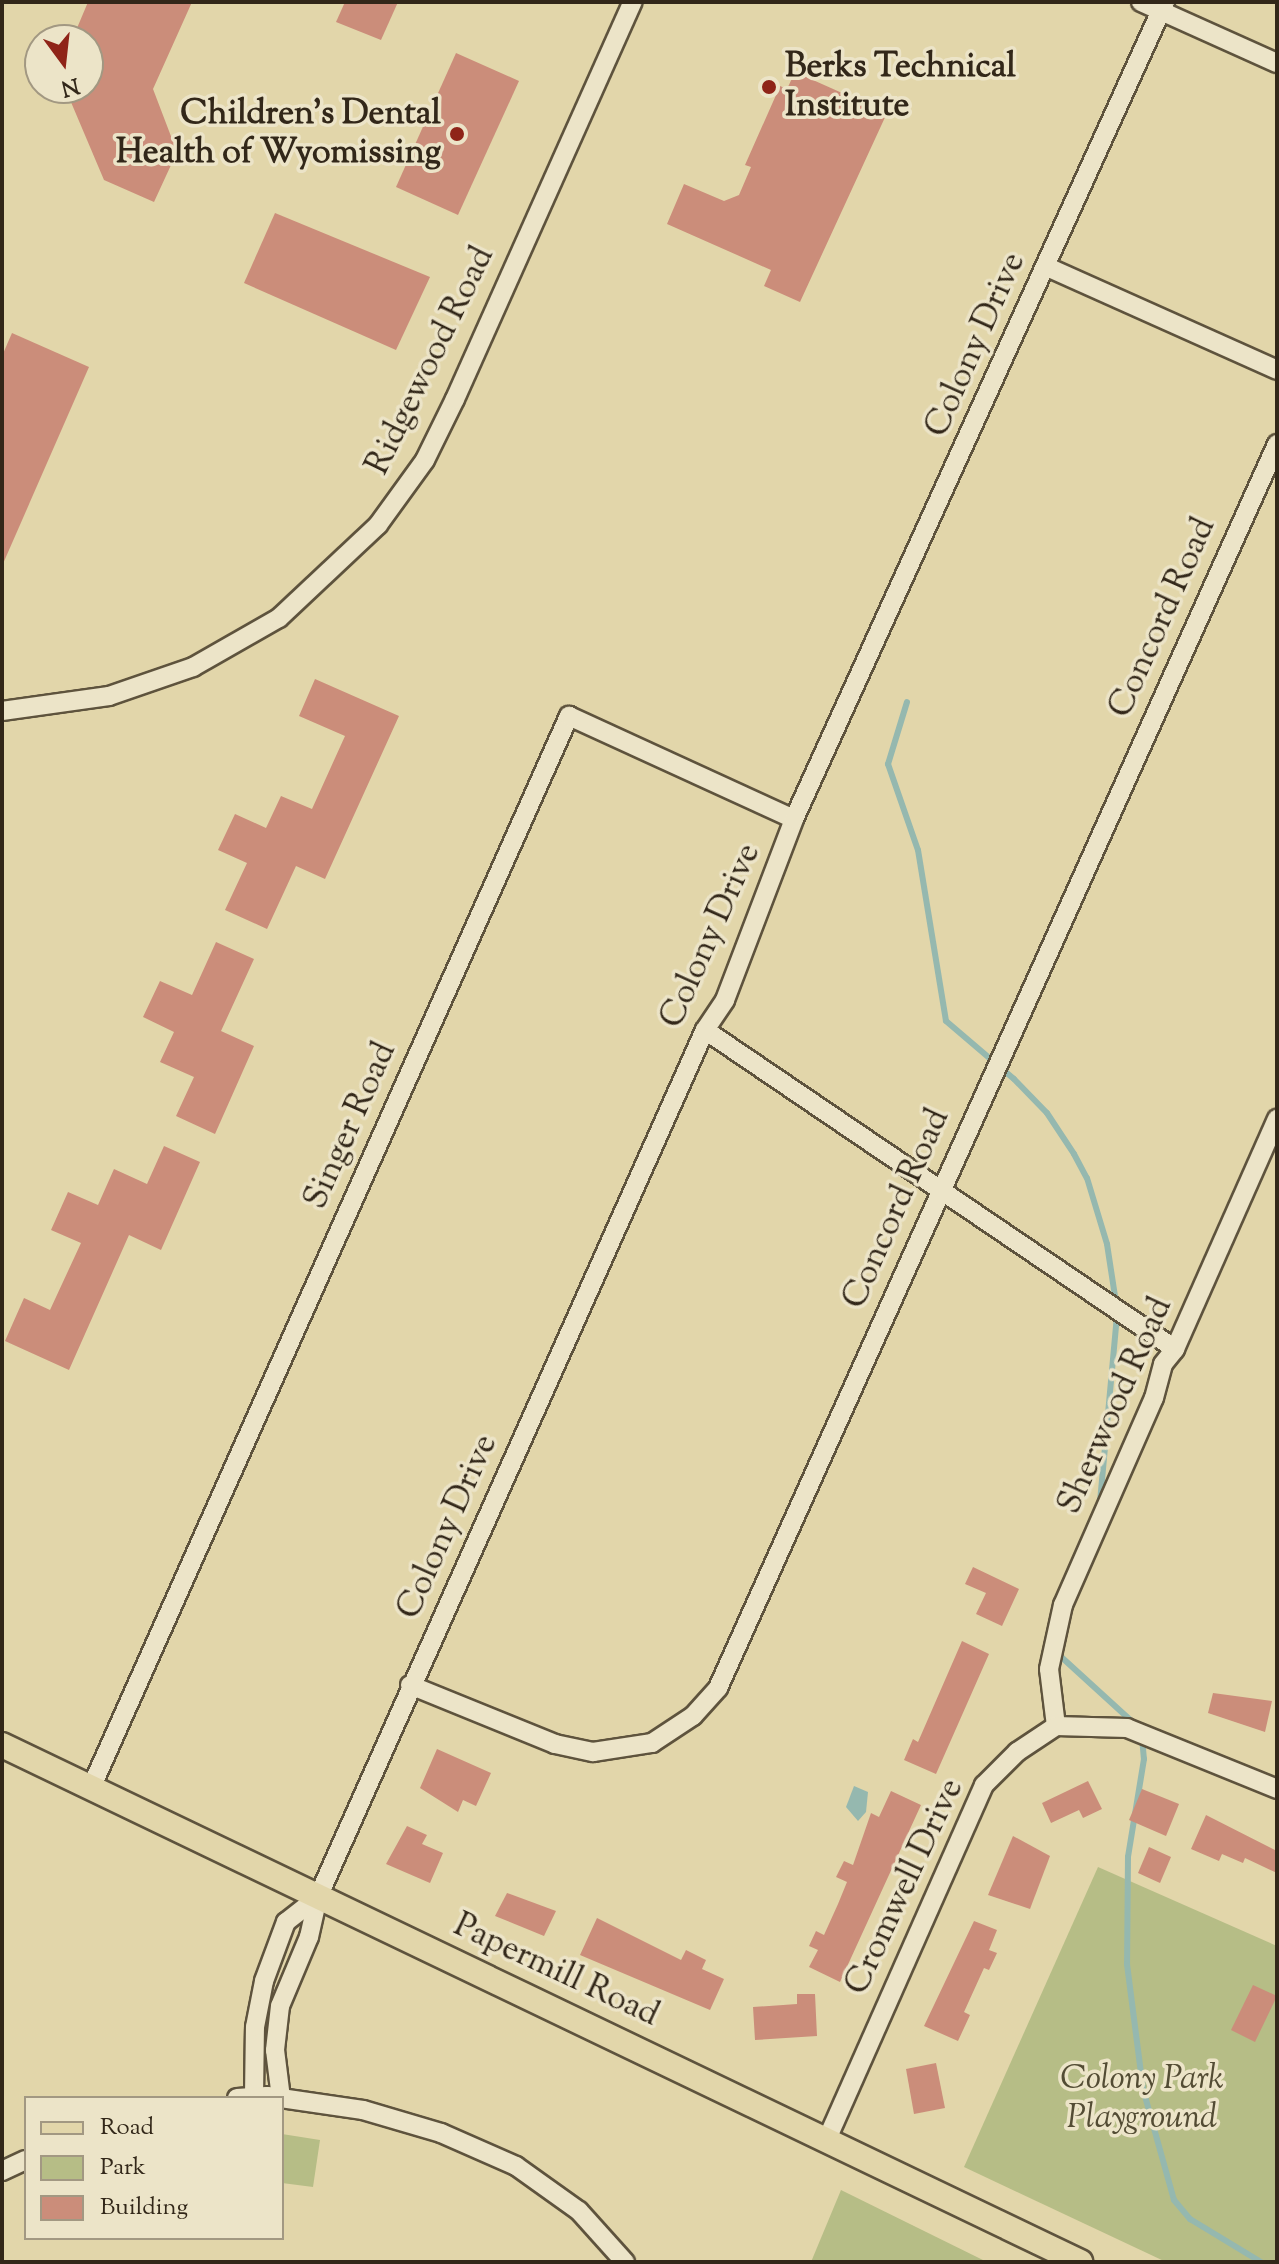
<!DOCTYPE html>
<html>
<head>
<meta charset="utf-8">
<style>
	body { margin:0 }
	#map { position:relative; width:1279px; height:2264px; overflow:hidden; background:#e2d6aa; font-family:"Sorts Mill Goudy",serif }
	div>[style] { position:absolute }
	[style*='--x'] { left:calc(var(--x)*1px); top:calc(var(--y)*1px); width:calc(var(--w)*1px); rotate:calc(var(--a)*1deg) }
	.green>* { inset:0; background:#b6bd86 }
	.water>* { inset:0; background:#95b8af }
	.stream>* { height:6px; margin:-3px; padding:0 3px; transform-origin:3px; border-radius:3px; background:#95b8af }
	.building>* { inset:0; background:#cb8d7a }
	.roads { filter:drop-shadow(2px 0 #5e533d) drop-shadow(-2px 0 #5e533d) drop-shadow(0 2px #5e533d) drop-shadow(0 -2px #5e533d) }
	.minor>* { height:18px; margin:-9px; padding:0 9px; transform-origin:9px; border-radius:9px; background:#ece4c8 }
	.major>* { height:24px; margin:-12px; padding:0 12px; transform-origin:12px; border-radius:12px; background:#e2d6aa }
	.dots>* { width:22px; height:22px; translate:-50% -50%; box-sizing:border-box; border:4px solid #ece4c8; border-radius:50% }
	span { translate:-50% -50%; white-space:nowrap; text-align:center; line-height:1.15; -webkit-text-stroke:7px #ece4c8; paint-order:stroke }
	.poi-label { font-size:34px; color:#322719; font-weight:700 }
	.left { translate:0 -50%; text-align:left }
	.right { translate:-100% -50%; text-align:right }
	.street-label { font-size:34px; color:#322719 }
	.park-label { font-size:34px; color:#534c34; font-style:italic }
	.frame { position:absolute; inset:0; border:4px solid #322719; pointer-events:none }
	.legend { position:absolute; left:24px; top:2096px; width:260px; height:144px; box-sizing:border-box; background:#ece4c8; border:2px solid #a29882; margin:0; padding:10px 14px; list-style:none; font-size:24px; color:#322719 }
	.legend li { display:flex; align-items:center; gap:16px; height:40px }
	.legend b { width:40px; border:2px solid #a29882 }
	.north { position:absolute; left:24px; top:24px; width:80px; height:80px; box-sizing:border-box; background:#ece4c8; border:2px solid #a29882; border-radius:50%; rotate:165deg; font-size:22px; font-weight:700; line-height:32px; text-align:center; color:#322719 }
	.north::after { content:''; display:block; margin:auto; width:28px; height:36px; background:#8f2418; clip-path:polygon(50% 0,100% 100%,50% 72%,0 100%) }
</style>
</head>
<body>
<div id="map">
	<div class="green">
		<div style="clip-path:polygon(1098px 1867px,1277px 1946px,1277px 2262px,1166px 2262px,964px 2167px)"></div>
		<div style="clip-path:polygon(282px 2134px,320px 2140px,313px 2187px,282px 2183px)"></div>
		<div style="clip-path:polygon(841px 2190px,987px 2262px,811px 2262px)"></div>
	</div>
	<div class="water">
		<div style="clip-path:polygon(854px 1786px,868px 1792px,866px 1812px,858px 1821px,846px 1807px)"></div>
	</div>
	<div class="stream">
		<div style="--x:907;--y:702;--w:65;--a:107"></div>
		<div style="--x:888;--y:764;--w:91;--a:70.8"></div>
		<div style="--x:918;--y:850;--w:173;--a:80.7"></div>
		<div style="--x:946;--y:1021;--w:89;--a:40.5"></div>
		<div style="--x:1014;--y:1079;--w:47;--a:45.9"></div>
		<div style="--x:1047;--y:1113;--w:49;--a:56.6"></div>
		<div style="--x:1074;--y:1154;--w:27;--a:62"></div>
		<div style="--x:1087;--y:1178;--w:69;--a:73.1"></div>
		<div style="--x:1107;--y:1244;--w:60;--a:81.3"></div>
		<div style="--x:1100;--y:1502;--w:189;--a:-84.8"></div>
		<div style="--x:1058;--y:1654;--w:108;--a:42.4"></div>
		<div style="--x:1142;--y:1737;--w:22;--a:85"></div>
		<div style="--x:1144;--y:1759;--w:99;--a:99.3"></div>
		<div style="--x:1128;--y:1857;--w:107;--a:90.5"></div>
		<div style="--x:1127;--y:1964;--w:126;--a:82.7"></div>
		<div style="--x:1143;--y:2089;--w:115;--a:74.4"></div>
		<div style="--x:1174;--y:2200;--w:25;--a:50"></div>
		<div style="--x:1190;--y:2219;--w:83;--a:31.2"></div>
	</div>
	<div class="building">
		<div style="clip-path:polygon(88px 2px,192px 2px,153px 89px,177px 152px,154px 202px,104px 180px,65px 88px,88px 88px,88px 40px,72px 40px)"></div>
		<div style="clip-path:polygon(345px 2px,398px 2px,381px 40px,336px 22px)"></div>
		<div style="clip-path:polygon(456px 53px,519px 81px,458px 215px,396px 187px)"></div>
		<div style="clip-path:polygon(795px 72px,887px 113px,800px 302px,764px 286px,771px 270px,667px 224px,684px 184px,724px 201px,739px 195px,751px 167px,745px 165px,780px 86px,787px 89px)"></div>
		<div style="clip-path:polygon(275px 213px,430px 277px,396px 350px,244px 283px)"></div>
		<div style="clip-path:polygon(12px 333px,89px 367px,2px 566px,2px 356px)"></div>
		<div style="clip-path:polygon(315px 679px,399px 716px,325px 879px,296px 866px,267px 929px,225px 910px,247px 863px,218px 850px,235px 814px,266px 828px,281px 796px,312px 809px,345px 736px,299px 716px)"></div>
		<div style="clip-path:polygon(216px 942px,254px 959px,221px 1031px,254px 1046px,215px 1134px,176px 1116px,194px 1077px,160px 1062px,174px 1032px,143px 1017px,160px 981px,192px 995px)"></div>
		<div style="clip-path:polygon(164px 1146px,200px 1162px,161px 1250px,129px 1235px,69px 1370px,5px 1341px,24px 1298px,50px 1310px,81px 1243px,51px 1230px,68px 1192px,98px 1205px,114px 1169px,147px 1184px)"></div>
		<div style="clip-path:polygon(973px 1567px,1019px 1589px,1002px 1626px,976px 1614px,986px 1593px,965px 1584px)"></div>
		<div style="clip-path:polygon(962px 1641px,989px 1654px,936px 1774px,904px 1760px,913px 1739px,918px 1742px)"></div>
		<div style="clip-path:polygon(1213px 1693px,1272px 1701px,1265px 1732px,1208px 1713px)"></div>
		<div style="clip-path:polygon(437px 1749px,491px 1773px,476px 1806px,463px 1800px,458px 1812px,420px 1788px)"></div>
		<div style="clip-path:polygon(1088px 1781px,1102px 1809px,1083px 1818px,1079px 1810px,1051px 1823px,1042px 1803px)"></div>
		<div style="clip-path:polygon(1142px 1789px,1179px 1804px,1166px 1836px,1129px 1820px)"></div>
		<div style="clip-path:polygon(891px 1791px,921px 1805px,840px 1982px,809px 1967px,818px 1950px,809px 1946px,816px 1931px,824px 1935px,838px 1904px,847px 1882px,836px 1877px,844px 1861px,853px 1865px,871px 1813px,879px 1817px)"></div>
		<div style="clip-path:polygon(1206px 1815px,1277px 1851px,1277px 1873px,1245px 1858px,1243px 1863px,1222px 1854px,1219px 1861px,1191px 1849px)"></div>
		<div style="clip-path:polygon(407px 1826px,427px 1835px,422px 1844px,443px 1853px,430px 1883px,386px 1864px)"></div>
		<div style="clip-path:polygon(1013px 1836px,1050px 1856px,1030px 1909px,988px 1895px)"></div>
		<div style="clip-path:polygon(1149px 1847px,1171px 1857px,1160px 1883px,1138px 1873px)"></div>
		<div style="clip-path:polygon(507px 1893px,556px 1911px,544px 1936px,495px 1916px)"></div>
		<div style="clip-path:polygon(597px 1918px,681px 1960px,686px 1950px,706px 1960px,702px 1969px,724px 1979px,710px 2010px,580px 1955px)"></div>
		<div style="clip-path:polygon(974px 1921px,997px 1930px,989px 1950px,997px 1953px,989px 1970px,984px 1968px,964px 2012px,970px 2015px,958px 2041px,924px 2026px)"></div>
		<div style="clip-path:polygon(1253px 1985px,1277px 1996px,1255px 2042px,1231px 2030px)"></div>
		<div style="clip-path:polygon(797px 1994px,815px 1994px,817px 2036px,755px 2040px,753px 2007px,797px 2004px)"></div>
		<div style="clip-path:polygon(936px 2063px,945px 2108px,914px 2114px,906px 2069px)"></div>
	</div>
	<div class="roads">
		<div class="minor">
			<div style="--x:1141;--y:2;--w:149;--a:24.2"></div>
			<div style="--x:1047;--y:267;--w:252;--a:24.1"></div>
			<div style="--x:2;--y:711;--w:108;--a:-8"></div>
			<div style="--x:109;--y:696;--w:89;--a:-19"></div>
			<div style="--x:193;--y:667;--w:99;--a:-29.7"></div>
			<div style="--x:279;--y:618;--w:136;--a:-43.2"></div>
			<div style="--x:378;--y:525;--w:80;--a:-54.1"></div>
			<div style="--x:425;--y:460;--w:68;--a:-63.8"></div>
			<div style="--x:455;--y:399;--w:435;--a:-65.9"></div>
			<div style="--x:705;--y:1030;--w:568;--a:34.17"></div>
			<div style="--x:410;--y:1685;--w:157;--a:22.1"></div>
			<div style="--x:555;--y:1744;--w:39;--a:12"></div>
			<div style="--x:593;--y:1752;--w:60;--a:-8.7"></div>
			<div style="--x:652;--y:1743;--w:49;--a:-33.4"></div>
			<div style="--x:693;--y:1716;--w:38;--a:-48"></div>
			<div style="--x:718;--y:1688;--w:1364;--a:-65.8"></div>
			<div style="--x:1056;--y:1726;--w:57;--a:-97"></div>
			<div style="--x:1049;--y:1669;--w:66;--a:-77.7"></div>
			<div style="--x:1063;--y:1605;--w:226;--a:-66.3"></div>
			<div style="--x:1154;--y:1398;--w:35;--a:-75"></div>
			<div style="--x:1163;--y:1364;--w:19;--a:-51"></div>
			<div style="--x:1175;--y:1349;--w:252;--a:-66.1"></div>
			<div style="--x:91;--y:1788;--w:1174;--a:-65.97"></div>
			<div style="--x:569;--y:716;--w:247;--a:24.6"></div>
			<div style="--x:254;--y:2096;--w:69;--a:-89.2"></div>
			<div style="--x:255;--y:2027;--w:47;--a:-78.9"></div>
			<div style="--x:264;--y:1981;--w:63;--a:-69.6"></div>
			<div style="--x:286;--y:1922;--w:41;--a:-38"></div>
			<div style="--x:237;--y:2098;--w:30;--a:-4"></div>
			<div style="--x:267;--y:2096;--w:97;--a:8.3"></div>
			<div style="--x:363;--y:2110;--w:81;--a:16.4"></div>
			<div style="--x:441;--y:2133;--w:82;--a:23.7"></div>
			<div style="--x:516;--y:2166;--w:77;--a:35.5"></div>
			<div style="--x:579;--y:2211;--w:69;--a:48"></div>
			<div style="--x:281;--y:2098;--w:48;--a:-97.1"></div>
			<div style="--x:275;--y:2050;--w:44;--a:-83.5"></div>
			<div style="--x:280;--y:2006;--w:75;--a:-67.2"></div>
			<div style="--x:309;--y:1937;--w:41;--a:-77.3"></div>
			<div style="--x:318;--y:1897;--w:949;--a:-65.95"></div>
			<div style="--x:705;--y:1030;--w:36;--a:-56"></div>
			<div style="--x:725;--y:1000;--w:194;--a:-69.1"></div>
			<div style="--x:794;--y:819;--w:897;--a:-65.58"></div>
			<div style="--x:828;--y:2137;--w:385;--a:-66.1"></div>
			<div style="--x:984;--y:1785;--w:47;--a:-45"></div>
			<div style="--x:1017;--y:1752;--w:47;--a:-33.7"></div>
			<div style="--x:1056;--y:1726;--w:71;--a:1.6"></div>
			<div style="--x:1127;--y:1728;--w:162;--a:22.1"></div>
			<div style="--x:2;--y:2171;--w:26;--a:-25"></div>
		</div>
		<div class="major">
			<div style="--x:2;--y:1745;--w:1196;--a:25.62"></div>
		</div>
	</div>
	<div class="dots">
		<div style="left:769px;top:87px;background:#8f2418"></div>
		<div style="left:457px;top:134px;background:#8f2418"></div>
	</div>
	<div class="poi-label">
		<span class="left" style="left:785px;top:87px">Berks Technical<br>Institute</span>
		<span class="right" style="left:441px;top:134px">Children's Dental<br>Health of Wyomissing</span>
	</div>
	<div class="street-label">
		<span style="left:976px;top:345px;rotate:-66deg">Colony Drive</span>
		<span style="left:431px;top:361px;rotate:-64deg">Ridgewood Road</span>
		<span style="left:1163px;top:618px;rotate:-66deg">Concord Road</span>
		<span style="left:711px;top:936px;rotate:-66deg">Colony Drive</span>
		<span style="left:351px;top:1126px;rotate:-66deg">Singer Road</span>
		<span style="left:897px;top:1209px;rotate:-66deg">Concord Road</span>
		<span style="left:1116px;top:1406px;rotate:-66deg">Sherwood Road</span>
		<span style="left:448px;top:1527px;rotate:-66deg">Colony Drive</span>
		<span style="left:905px;top:1887px;rotate:-65deg">Cromwell Drive</span>
		<span style="left:556px;top:1971px;rotate:25deg">Papermill Road</span>
	</div>
	<div class="park-label">
		<span style="left:1142px;top:2099px">Colony Park<br>Playground</span>
	</div>
	<div class="frame"></div>
	<ul class="legend">
	<li><b style="height:10px;background:#e2d6aa"></b>Road</li>
	<li><b style="height:22px;background:#b6bd86"></b>Park</li>
	<li><b style="height:22px;background:#cb8d7a"></b>Building</li>
	</ul>
	<div class="north">N</div>
</div>
</body>
</html>
